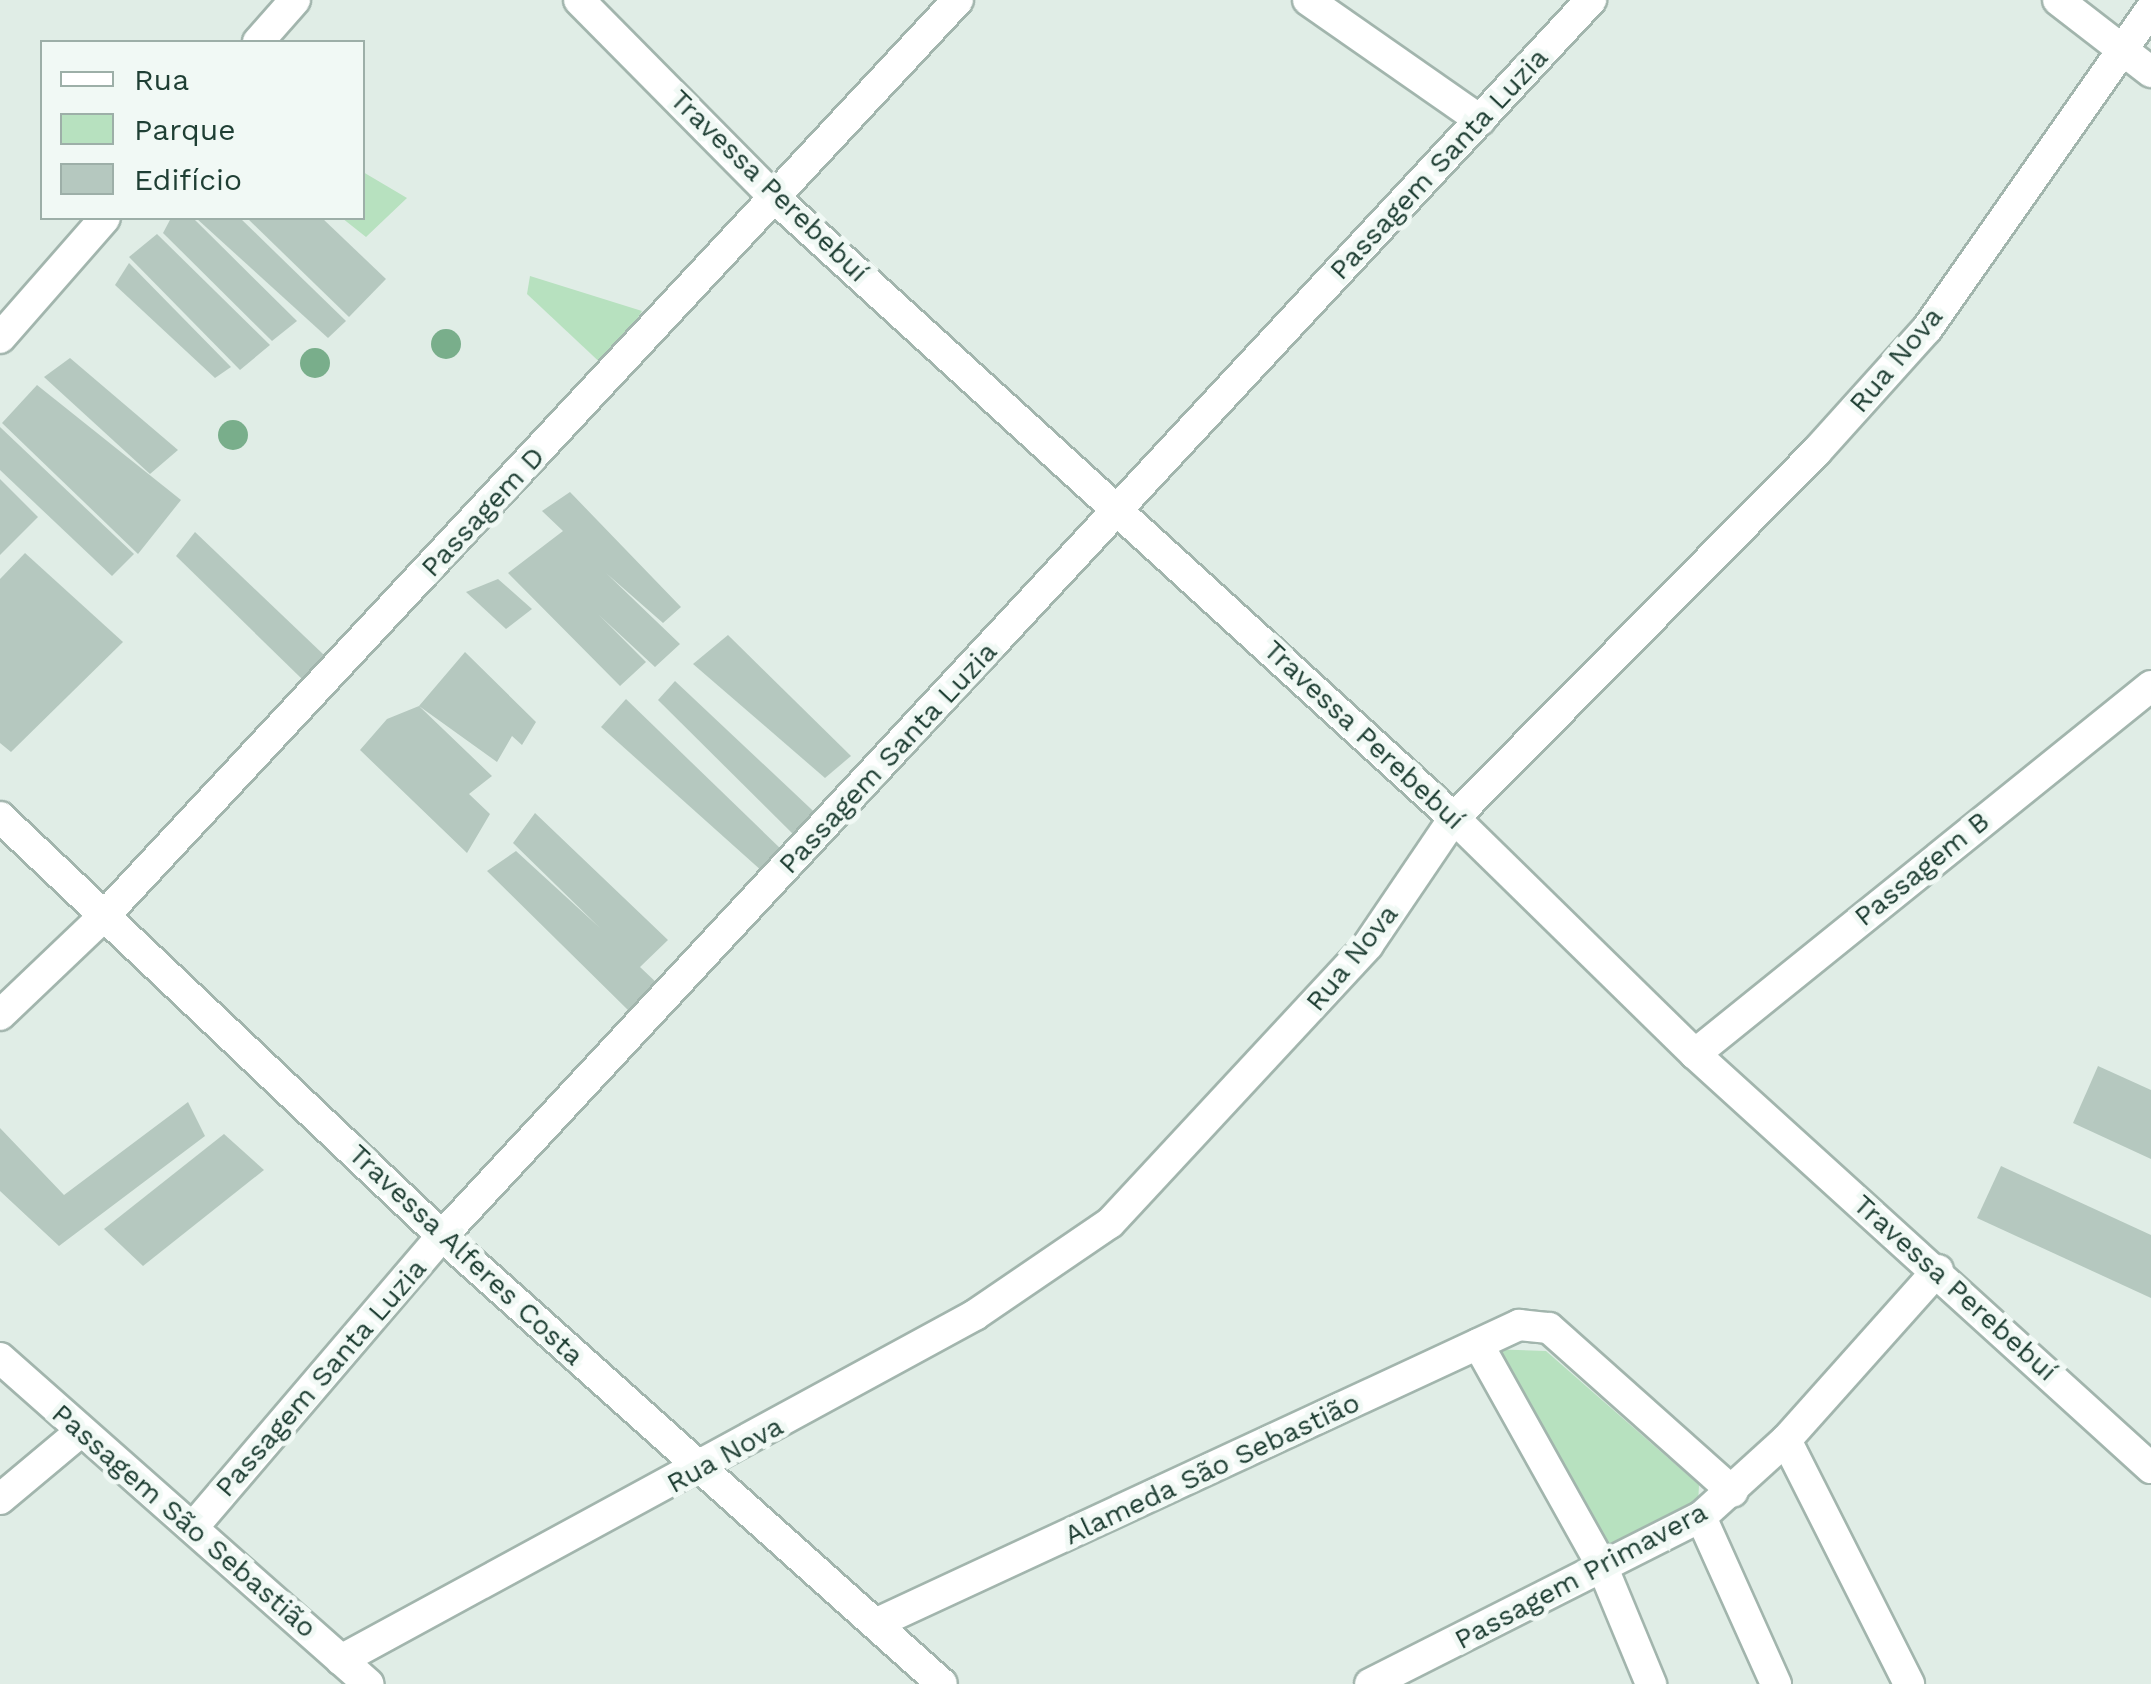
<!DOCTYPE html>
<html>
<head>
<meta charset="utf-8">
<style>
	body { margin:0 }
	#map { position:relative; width:2151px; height:1684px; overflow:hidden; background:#e0ede6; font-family:"Work Sans",sans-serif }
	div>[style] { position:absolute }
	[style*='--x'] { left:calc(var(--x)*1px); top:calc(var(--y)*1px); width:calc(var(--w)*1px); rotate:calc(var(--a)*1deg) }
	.green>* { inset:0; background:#b7e1bf }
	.building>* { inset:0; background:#b5c8bf }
	.roads { filter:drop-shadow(2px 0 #a2b5ad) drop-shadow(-2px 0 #a2b5ad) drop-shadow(0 2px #a2b5ad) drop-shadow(0 -2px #a2b5ad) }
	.street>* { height:30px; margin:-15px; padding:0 15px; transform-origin:15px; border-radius:15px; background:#fff }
	.secondary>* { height:30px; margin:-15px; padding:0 15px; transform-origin:15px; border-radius:15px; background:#fff }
	.trees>* { width:30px; height:30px; margin:-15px; border-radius:50%; background:#79ae8b }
	span { translate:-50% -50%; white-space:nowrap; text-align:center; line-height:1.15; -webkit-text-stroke:10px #f1f9f5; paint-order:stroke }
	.street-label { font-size:28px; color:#1f3f34 }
	.legend { position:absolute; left:40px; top:40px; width:325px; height:180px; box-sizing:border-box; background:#f1f9f5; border:2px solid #9dafa8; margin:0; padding:12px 18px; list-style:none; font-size:30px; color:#1f3f34 }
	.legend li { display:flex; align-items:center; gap:20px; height:50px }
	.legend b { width:50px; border:2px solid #9dafa8 }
</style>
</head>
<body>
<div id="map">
	<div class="green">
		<div style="clip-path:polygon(363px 172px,407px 198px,366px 237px,342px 218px,362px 218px)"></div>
		<div style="clip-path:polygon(530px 276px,642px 311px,607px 369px,527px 294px)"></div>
		<div style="clip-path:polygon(1486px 1349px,1546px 1351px,1699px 1485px,1698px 1505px,1608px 1552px)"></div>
	</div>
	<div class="building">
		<div style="clip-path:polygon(171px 218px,193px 218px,297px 321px,272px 341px,163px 233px)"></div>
		<div style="clip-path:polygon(196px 218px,240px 218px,346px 321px,328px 338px)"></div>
		<div style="clip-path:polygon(247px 218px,322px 218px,386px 279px,349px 317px)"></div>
		<div style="clip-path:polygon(157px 234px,270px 345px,240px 370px,129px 257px)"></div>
		<div style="clip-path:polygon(129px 263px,231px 367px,215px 378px,115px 285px)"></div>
		<div style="clip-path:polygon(70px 358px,178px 450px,150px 474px,44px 377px)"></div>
		<div style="clip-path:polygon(37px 385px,181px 500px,138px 554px,2px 423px)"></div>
		<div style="clip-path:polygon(0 427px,134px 554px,112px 576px,0 470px)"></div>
		<div style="clip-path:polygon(0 479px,38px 517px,0 555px)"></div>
		<div style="clip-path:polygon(570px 492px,681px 607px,663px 623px,606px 573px,680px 644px,655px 667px,599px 615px,646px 662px,620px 686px,508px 573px,563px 531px,542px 511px)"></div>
		<div style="clip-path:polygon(195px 532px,324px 655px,302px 679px,176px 556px)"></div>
		<div style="clip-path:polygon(25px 553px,123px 642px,11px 752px,0 743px,0 579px)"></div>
		<div style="clip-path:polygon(498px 579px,532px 609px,506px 629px,466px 592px)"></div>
		<div style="clip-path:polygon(728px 635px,851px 756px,825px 778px,693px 664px)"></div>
		<div style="clip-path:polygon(465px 652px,536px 722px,522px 745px,512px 736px,497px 762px,419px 706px,492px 776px,469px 794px,490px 814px,467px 853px,360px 750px,387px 719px,419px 706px)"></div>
		<div style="clip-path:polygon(675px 681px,827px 824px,800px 841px,658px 700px)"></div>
		<div style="clip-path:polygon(626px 699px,783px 851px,763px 872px,601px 727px)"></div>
		<div style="clip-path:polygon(535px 813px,668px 940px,640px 967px,660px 986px,630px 1012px,487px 871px,516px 851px,600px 928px,513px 843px)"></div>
		<div style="clip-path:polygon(2098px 1066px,2151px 1090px,2151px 1159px,2073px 1123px)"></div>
		<div style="clip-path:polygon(188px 1102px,205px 1136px,59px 1246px,0 1191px,0 1128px,64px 1195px)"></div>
		<div style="clip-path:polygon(224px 1134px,264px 1170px,143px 1266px,104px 1229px)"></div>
		<div style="clip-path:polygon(2001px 1166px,2151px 1235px,2151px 1298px,1977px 1218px)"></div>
	</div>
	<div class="roads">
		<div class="street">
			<div style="--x:579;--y:0;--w:280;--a:45.3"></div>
			<div style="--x:776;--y:199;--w:918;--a:42.4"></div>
			<div style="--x:1454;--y:818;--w:337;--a:44.4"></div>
			<div style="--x:1695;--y:1054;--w:616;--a:42.24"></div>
			<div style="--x:1308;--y:0;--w:210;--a:34.9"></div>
			<div style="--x:2058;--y:0;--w:118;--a:37.7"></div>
			<div style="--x:258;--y:42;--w:56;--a:-48.6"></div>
			<div style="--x:0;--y:338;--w:159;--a:-48.8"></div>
			<div style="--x:0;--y:1015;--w:145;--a:-43.6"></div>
			<div style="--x:105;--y:915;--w:1251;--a:-47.01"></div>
			<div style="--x:1695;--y:1054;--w:586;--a:-38.9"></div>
			<div style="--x:1478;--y:1344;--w:257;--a:60.8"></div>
			<div style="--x:1603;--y:1568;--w:126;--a:67.5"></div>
			<div style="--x:0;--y:1358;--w:492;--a:41.5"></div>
			<div style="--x:1786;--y:1440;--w:273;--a:63.2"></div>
			<div style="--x:0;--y:1499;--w:104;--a:-39.9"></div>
			<div style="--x:1701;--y:1517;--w:183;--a:65.8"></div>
			<div style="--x:195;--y:1525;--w:380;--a:-49.5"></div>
			<div style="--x:442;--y:1236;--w:1688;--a:-47.09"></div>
			<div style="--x:877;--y:1623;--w:708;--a:-24.9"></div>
			<div style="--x:1519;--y:1325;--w:30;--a:6"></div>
			<div style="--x:1549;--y:1328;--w:246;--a:41.7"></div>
			<div style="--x:341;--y:1660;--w:722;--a:-28.55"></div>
			<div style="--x:975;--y:1315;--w:163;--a:-34.3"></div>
			<div style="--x:1110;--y:1223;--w:379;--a:-47.1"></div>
			<div style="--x:1368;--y:945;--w:153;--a:-55.9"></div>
			<div style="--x:1454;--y:818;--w:516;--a:-45.31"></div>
			<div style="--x:1817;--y:451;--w:164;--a:-48"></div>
			<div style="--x:1927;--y:329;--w:391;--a:-55"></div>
			<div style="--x:1370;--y:1684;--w:371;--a:-26.8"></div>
			<div style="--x:1701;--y:1517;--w:115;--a:-42.2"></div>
			<div style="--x:1786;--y:1440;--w:228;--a:-48.2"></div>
		</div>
		<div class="secondary">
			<div style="--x:0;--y:817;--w:609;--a:43.47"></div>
			<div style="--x:442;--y:1236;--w:671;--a:41.86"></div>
		</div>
	</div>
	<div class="trees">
		<div style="left:446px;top:344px"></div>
		<div style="left:315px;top:363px"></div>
		<div style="left:233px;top:435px"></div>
	</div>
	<div class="street-label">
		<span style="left:1439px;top:164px;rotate:-47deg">Passagem Santa Luzia</span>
		<span style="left:769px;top:186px;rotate:44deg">Travessa Perebebuí</span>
		<span style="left:1896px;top:360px;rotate:-50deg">Rua Nova</span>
		<span style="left:483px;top:512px;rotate:-47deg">Passagem D</span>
		<span style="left:1364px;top:735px;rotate:43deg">Travessa Perebebuí</span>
		<span style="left:888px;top:758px;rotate:-47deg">Passagem Santa Luzia</span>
		<span style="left:1922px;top:869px;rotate:-39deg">Passagem B</span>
		<span style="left:1352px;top:958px;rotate:-51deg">Rua Nova</span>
		<span style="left:466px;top:1255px;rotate:43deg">Travessa Alferes Costa</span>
		<span style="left:1955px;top:1288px;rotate:42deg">Travessa Perebebuí</span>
		<span style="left:321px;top:1378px;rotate:-49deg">Passagem Santa Luzia</span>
		<span style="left:725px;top:1455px;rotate:-29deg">Rua Nova</span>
		<span style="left:1212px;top:1469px;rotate:-25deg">Alameda São Sebastião</span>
		<span style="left:184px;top:1521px;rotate:41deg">Passagem São Sebastião</span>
		<span style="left:1581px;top:1576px;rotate:-28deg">Passagem Primavera</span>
	</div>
	<ul class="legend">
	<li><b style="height:12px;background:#fff"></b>Rua</li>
	<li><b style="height:28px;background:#b7e1bf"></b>Parque</li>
	<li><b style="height:28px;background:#b5c8bf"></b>Edifício</li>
	</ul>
</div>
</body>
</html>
